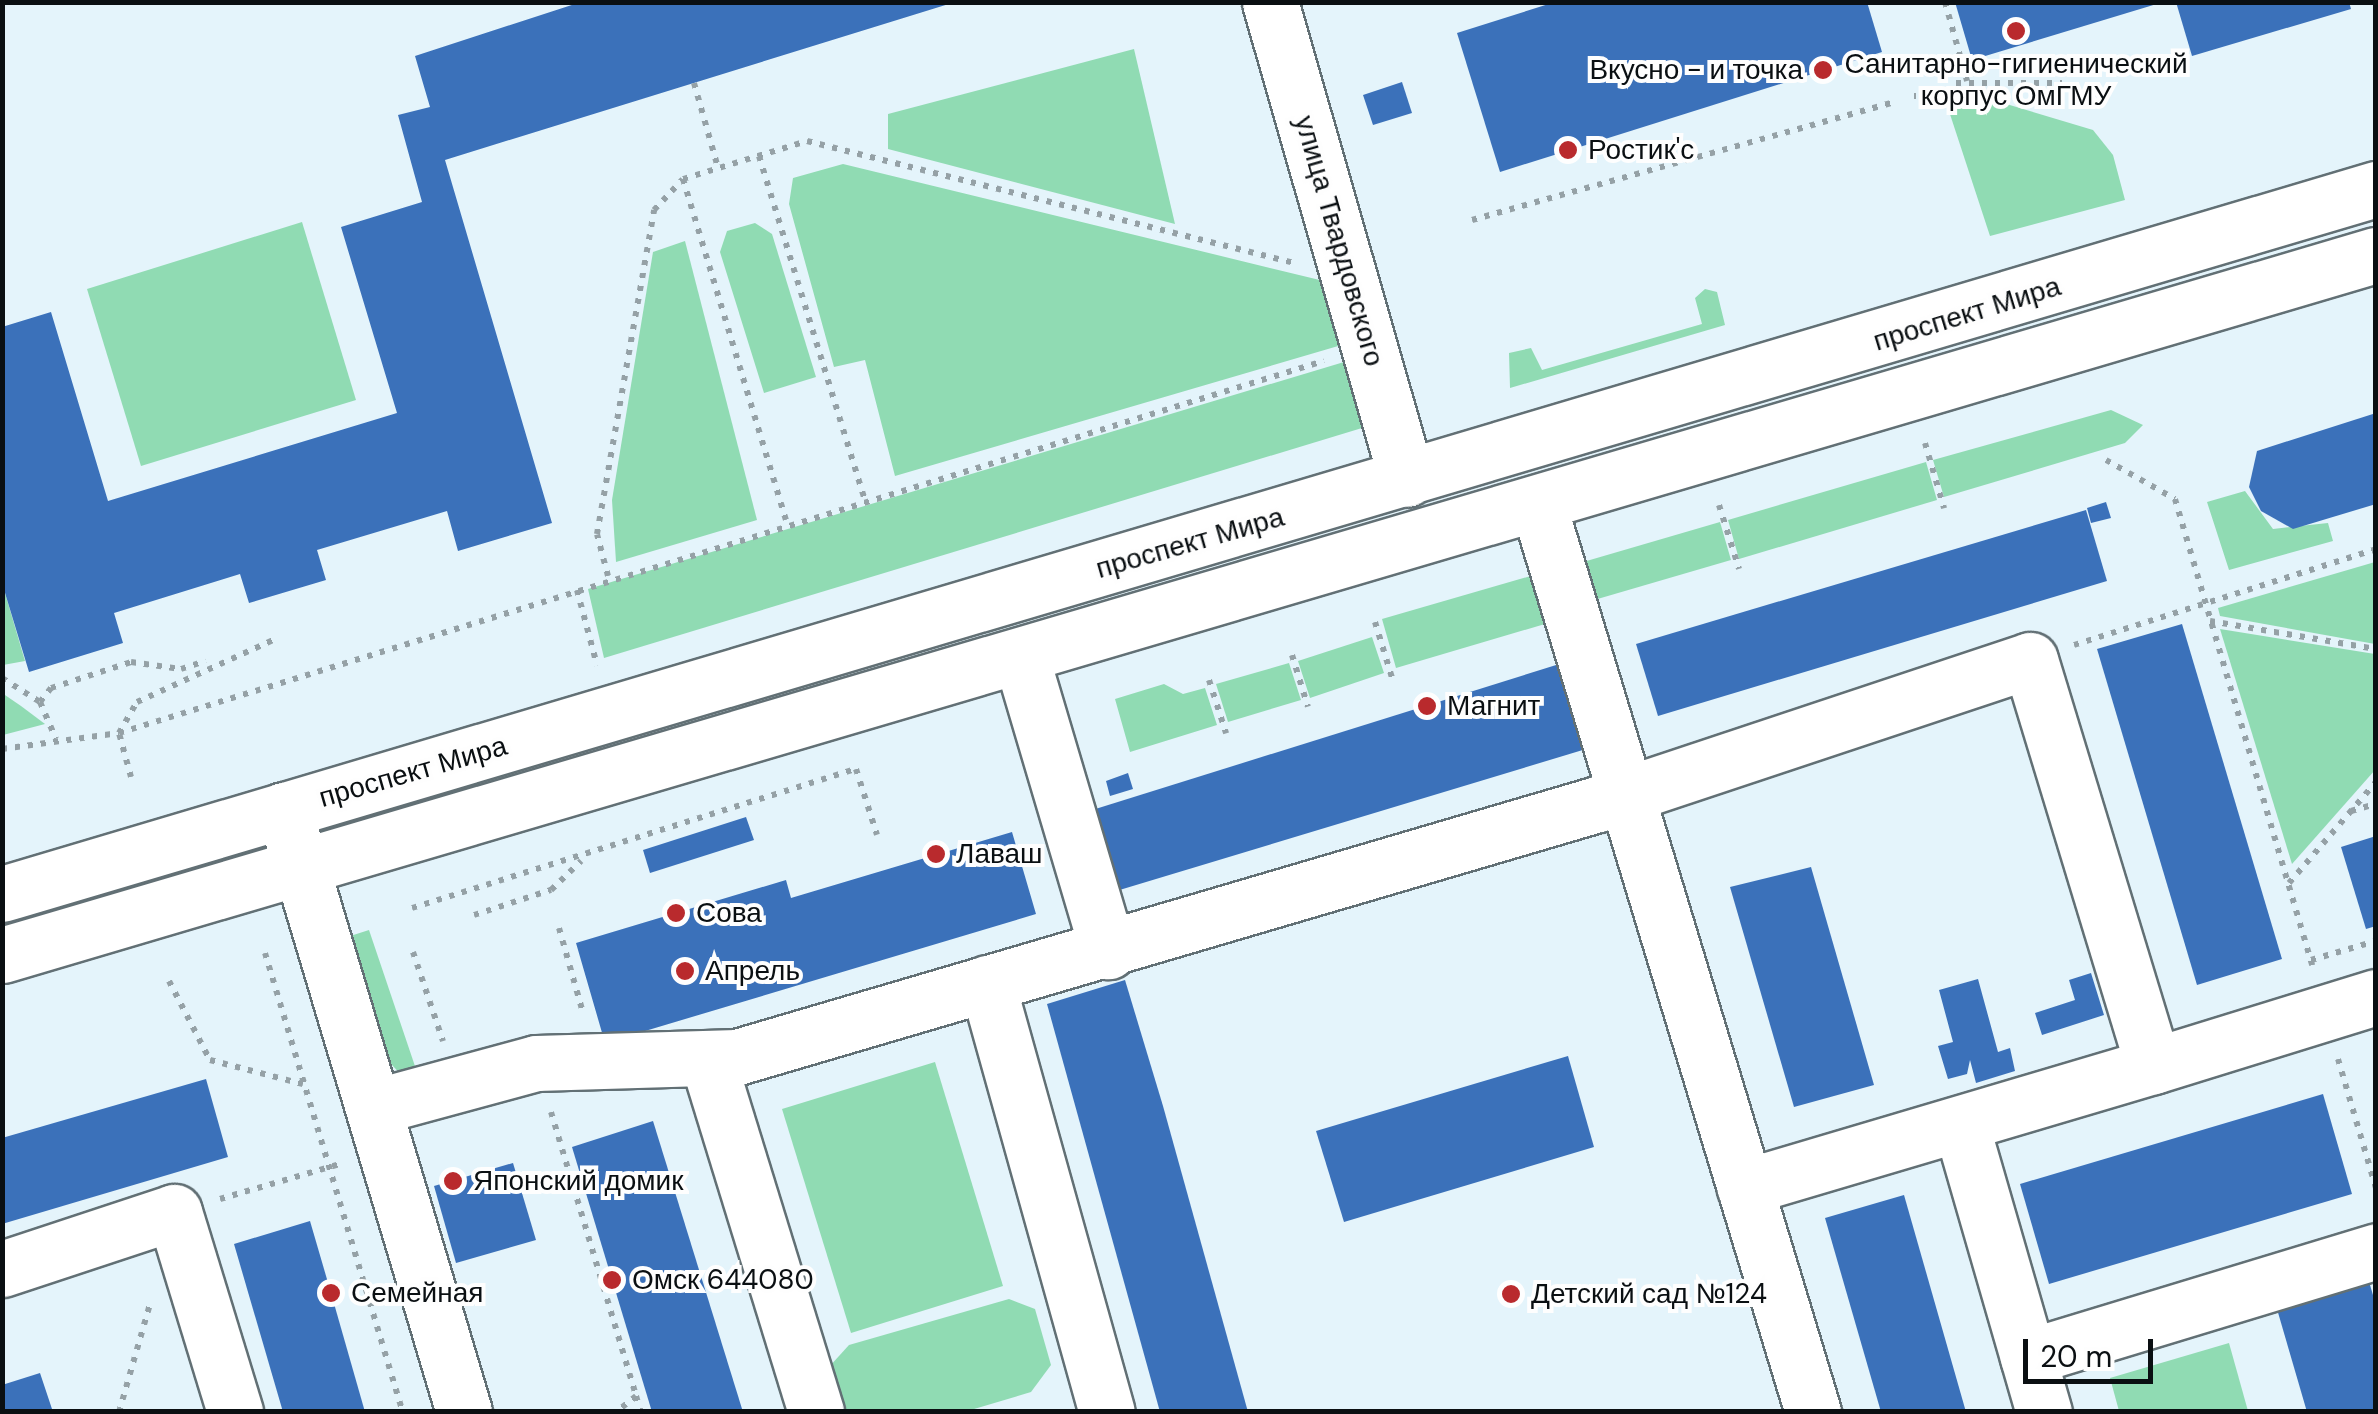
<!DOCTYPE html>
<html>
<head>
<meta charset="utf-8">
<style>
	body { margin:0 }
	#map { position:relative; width:2378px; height:1414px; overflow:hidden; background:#e4f4fb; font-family:"DM Sans",sans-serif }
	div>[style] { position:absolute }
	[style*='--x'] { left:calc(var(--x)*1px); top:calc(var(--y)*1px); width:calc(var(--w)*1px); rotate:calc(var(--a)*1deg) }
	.green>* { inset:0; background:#90dbb3 }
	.building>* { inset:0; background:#3b71ba }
	.path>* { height:6px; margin-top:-3px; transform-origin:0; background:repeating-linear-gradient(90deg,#95a1a6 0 5px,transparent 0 13px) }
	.roads { filter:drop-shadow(2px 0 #627075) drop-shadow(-2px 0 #627075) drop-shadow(0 2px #627075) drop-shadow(0 -2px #627075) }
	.minor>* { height:55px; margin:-27.5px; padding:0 27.5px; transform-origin:27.5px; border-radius:27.5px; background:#fff }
	.major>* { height:55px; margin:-27.5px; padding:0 27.5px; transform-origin:27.5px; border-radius:27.5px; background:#fff }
	.dots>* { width:28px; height:28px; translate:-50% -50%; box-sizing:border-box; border:5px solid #fefefe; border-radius:50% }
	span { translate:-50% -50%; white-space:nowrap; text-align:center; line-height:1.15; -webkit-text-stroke:8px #fefefe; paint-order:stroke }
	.poi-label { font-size:28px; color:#0a0f12 }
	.right { translate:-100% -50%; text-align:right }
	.left { translate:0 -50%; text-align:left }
	.street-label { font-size:28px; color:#0a0f12 }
	.frame { position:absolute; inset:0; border:5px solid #0a0f12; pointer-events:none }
	.scale { position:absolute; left:2023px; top:1339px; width:130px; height:45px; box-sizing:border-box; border:5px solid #0a0f12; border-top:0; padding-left:12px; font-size:30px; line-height:35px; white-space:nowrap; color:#0a0f12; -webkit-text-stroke:8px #fefefe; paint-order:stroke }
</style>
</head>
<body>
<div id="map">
	<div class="green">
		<div style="clip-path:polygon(1134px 49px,1175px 224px,888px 149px,888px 114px)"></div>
		<div style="clip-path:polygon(1956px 89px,2093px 130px,2113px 155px,2125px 200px,1990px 236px,1945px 99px)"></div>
		<div style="clip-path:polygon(843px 164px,1328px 282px,1345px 344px,895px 476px,865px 360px,834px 367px,789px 204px,793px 178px)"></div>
		<div style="clip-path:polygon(302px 222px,356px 400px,141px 466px,87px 289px)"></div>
		<div style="clip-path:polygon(755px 223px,772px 234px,816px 377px,764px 393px,720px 252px,727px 231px)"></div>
		<div style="clip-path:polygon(685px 241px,757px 520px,616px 562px,612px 500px,653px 252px)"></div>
		<div style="clip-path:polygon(1705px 289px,1717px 292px,1725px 325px,1510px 388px,1509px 353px,1531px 348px,1542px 370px,1702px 324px,1695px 298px)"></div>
		<div style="clip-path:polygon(1344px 362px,1362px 428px,604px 658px,588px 589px)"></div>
		<div style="clip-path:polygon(2111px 410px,2143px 425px,2125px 443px,1944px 497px,1933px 460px)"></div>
		<div style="clip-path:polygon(1926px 462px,1937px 500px,1739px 559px,1728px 520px)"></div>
		<div style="clip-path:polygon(2245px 491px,2273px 529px,2328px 523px,2333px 541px,2229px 570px,2207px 502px)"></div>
		<div style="clip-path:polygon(1720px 522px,1731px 560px,1577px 605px,1566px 567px)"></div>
		<div style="clip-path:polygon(2375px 562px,2375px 644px,2220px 616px,2218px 608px)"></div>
		<div style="clip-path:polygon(1541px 573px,1555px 621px,1396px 668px,1382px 619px)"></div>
		<div style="clip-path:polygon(2px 583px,25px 661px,3px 665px,2px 665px)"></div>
		<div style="clip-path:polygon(2220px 629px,2375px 654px,2375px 770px,2292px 864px)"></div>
		<div style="clip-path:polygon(1372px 637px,1384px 673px,1310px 698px,1298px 661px)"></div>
		<div style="clip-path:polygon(1289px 663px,1301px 700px,1228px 722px,1216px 684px)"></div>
		<div style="clip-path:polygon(1164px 684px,1183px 694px,1205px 688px,1217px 725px,1130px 752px,1115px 699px)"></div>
		<div style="clip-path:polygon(2px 693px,21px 706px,45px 724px,3px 735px)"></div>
		<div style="clip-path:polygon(369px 930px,420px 1081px,404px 1078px,381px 1053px,344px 938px)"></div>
		<div style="clip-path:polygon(935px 1062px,1003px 1286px,851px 1333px,782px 1109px)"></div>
		<div style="clip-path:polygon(1009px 1299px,1035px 1309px,1051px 1365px,1031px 1392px,964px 1412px,840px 1411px,829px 1367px,849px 1345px)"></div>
		<div style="clip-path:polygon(2229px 1343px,2248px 1411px,2119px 1411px,2110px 1378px)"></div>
	</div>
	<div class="building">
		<div style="clip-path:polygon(581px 2px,952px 3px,445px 160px,552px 523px,458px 551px,447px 511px,317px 550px,326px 580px,249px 603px,240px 574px,114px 613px,123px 643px,29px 672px,2px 583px,2px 327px,51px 312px,108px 501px,397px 413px,341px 227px,422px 202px,398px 115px,430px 107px,415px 56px)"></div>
		<div style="clip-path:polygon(1555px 2px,1867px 2px,1882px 52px,1500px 172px,1457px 33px)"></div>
		<div style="clip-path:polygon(1955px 2px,2160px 2px,2160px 3px,1972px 60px)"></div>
		<div style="clip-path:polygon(2176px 2px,2349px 2px,2351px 9px,2192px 56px)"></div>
		<div style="clip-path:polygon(1402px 82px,1412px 113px,1373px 125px,1363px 95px)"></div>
		<div style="clip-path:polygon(2376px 413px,2376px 504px,2293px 529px,2261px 511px,2249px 487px,2257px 451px)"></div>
		<div style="clip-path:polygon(2106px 502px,2111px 518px,2091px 523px,2087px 508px)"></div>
		<div style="clip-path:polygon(2086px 510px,2107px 581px,1658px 716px,1636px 644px)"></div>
		<div style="clip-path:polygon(2182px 624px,2282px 959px,2197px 985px,2097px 649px)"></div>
		<div style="clip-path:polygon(1569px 661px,1596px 746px,1103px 895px,1089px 811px)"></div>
		<div style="clip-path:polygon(1128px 773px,1133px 789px,1110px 796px,1106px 781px)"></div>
		<div style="clip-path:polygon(746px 817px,754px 840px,650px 873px,643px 850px)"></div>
		<div style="clip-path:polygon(1012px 832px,1036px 914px,605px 1043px,576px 943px,786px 880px,791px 898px)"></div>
		<div style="clip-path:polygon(2376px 836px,2376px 926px,2366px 929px,2341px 847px)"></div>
		<div style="clip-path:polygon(1811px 867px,1874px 1085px,1794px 1107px,1730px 887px)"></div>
		<div style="clip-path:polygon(2091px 973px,2104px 1015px,2042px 1035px,2035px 1013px,2075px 1000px,2069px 980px)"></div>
		<div style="clip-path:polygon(1978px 979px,1998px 1052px,2010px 1048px,2015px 1071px,1976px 1083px,1970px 1060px,1967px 1074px,1948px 1079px,1938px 1046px,1953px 1042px,1939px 990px)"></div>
		<div style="clip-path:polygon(1125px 980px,1163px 1106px,1248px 1412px,1160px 1412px,1047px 1004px)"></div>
		<div style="clip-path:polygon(1568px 1056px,1594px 1147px,1344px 1222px,1316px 1131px)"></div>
		<div style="clip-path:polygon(206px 1079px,228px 1157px,2px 1224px,2px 1138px)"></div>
		<div style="clip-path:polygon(2323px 1094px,2352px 1194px,2049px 1284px,2020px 1184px)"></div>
		<div style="clip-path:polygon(653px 1121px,743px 1412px,652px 1412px,572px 1147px)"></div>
		<div style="clip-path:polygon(513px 1163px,536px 1240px,456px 1263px,434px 1186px)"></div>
		<div style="clip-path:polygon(1904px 1195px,1966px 1412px,1881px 1412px,1825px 1218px)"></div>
		<div style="clip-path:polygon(310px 1221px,331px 1293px,365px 1412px,283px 1412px,234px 1244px)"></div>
		<div style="clip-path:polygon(2364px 1265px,2376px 1305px,2376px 1412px,2307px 1412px,2272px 1292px)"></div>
		<div style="clip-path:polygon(40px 1373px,53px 1412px,2px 1412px,2px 1385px)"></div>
	</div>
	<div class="path">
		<div style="--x:1945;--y:2;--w:82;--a:74.4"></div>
		<div style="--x:694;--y:83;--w:88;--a:74.2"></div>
		<div style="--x:1956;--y:83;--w:106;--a:0"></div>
		<div style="--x:1914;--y:96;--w:2;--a:0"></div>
		<div style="--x:759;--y:156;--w:358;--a:72.9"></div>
		<div style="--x:683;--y:179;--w:356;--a:73.2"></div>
		<div style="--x:1472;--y:220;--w:436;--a:-15.6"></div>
		<div style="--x:1925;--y:443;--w:68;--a:73.7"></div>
		<div style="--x:2106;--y:460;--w:79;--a:29.5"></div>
		<div style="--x:2175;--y:499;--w:486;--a:73.6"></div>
		<div style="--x:1719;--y:505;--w:67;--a:72.6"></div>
		<div style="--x:608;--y:576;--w:43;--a:-104.7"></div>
		<div style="--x:597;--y:534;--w:329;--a:-80"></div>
		<div style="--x:654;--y:210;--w:42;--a:-46.9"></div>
		<div style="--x:683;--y:179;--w:130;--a:-17"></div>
		<div style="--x:807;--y:141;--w:502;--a:14.06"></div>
		<div style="--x:577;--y:590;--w:78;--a:75.1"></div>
		<div style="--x:2210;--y:621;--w:168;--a:9.6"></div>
		<div style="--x:1375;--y:622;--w:62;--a:73"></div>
		<div style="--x:2074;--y:645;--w:317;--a:-17.6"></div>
		<div style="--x:1292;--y:655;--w:54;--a:72.9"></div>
		<div style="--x:2;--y:678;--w:45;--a:32.3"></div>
		<div style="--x:40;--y:702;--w:40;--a:66.6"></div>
		<div style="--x:1209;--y:680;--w:56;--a:72.2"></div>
		<div style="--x:40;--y:702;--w:18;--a:-52"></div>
		<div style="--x:51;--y:688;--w:84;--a:-18"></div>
		<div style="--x:131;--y:662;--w:50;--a:8"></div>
		<div style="--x:181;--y:669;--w:26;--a:-18"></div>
		<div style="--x:2;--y:749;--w:118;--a:-7.8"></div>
		<div style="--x:119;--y:733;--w:1261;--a:-17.16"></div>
		<div style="--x:131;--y:777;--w:46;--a:-105.3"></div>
		<div style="--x:119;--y:733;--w:36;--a:-60"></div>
		<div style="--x:137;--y:702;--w:149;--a:-24.5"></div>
		<div style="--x:2351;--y:811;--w:26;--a:-16"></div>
		<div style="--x:2289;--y:883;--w:133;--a:-49.3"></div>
		<div style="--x:412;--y:908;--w:465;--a:-17.4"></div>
		<div style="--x:856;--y:769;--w:69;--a:72.3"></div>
		<div style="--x:474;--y:915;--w:81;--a:-18"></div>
		<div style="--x:551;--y:890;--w:42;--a:-44"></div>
		<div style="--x:559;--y:928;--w:88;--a:74.2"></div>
		<div style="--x:413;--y:952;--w:94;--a:71.4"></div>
		<div style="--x:265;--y:953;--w:479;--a:73.3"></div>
		<div style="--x:2311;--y:960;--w:68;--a:-16.3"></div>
		<div style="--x:169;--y:981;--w:89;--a:62.6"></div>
		<div style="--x:210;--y:1060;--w:96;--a:14.5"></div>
		<div style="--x:2338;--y:1059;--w:134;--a:73.6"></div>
		<div style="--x:551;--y:1112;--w:296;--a:73.3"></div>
		<div style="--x:636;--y:1396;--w:26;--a:141"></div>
		<div style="--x:220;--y:1199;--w:128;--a:-16.3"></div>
		<div style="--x:636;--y:1396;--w:17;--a:73"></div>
		<div style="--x:119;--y:1412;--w:112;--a:-74"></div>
	</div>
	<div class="roads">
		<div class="minor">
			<div style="--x:1270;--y:2;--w:496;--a:74"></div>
			<div style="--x:1538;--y:504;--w:949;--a:73.15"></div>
			<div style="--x:1021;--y:657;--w:307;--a:73.5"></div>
			<div style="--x:284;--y:810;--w:628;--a:73.35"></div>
			<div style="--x:987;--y:983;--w:445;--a:74.4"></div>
			<div style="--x:709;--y:1064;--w:364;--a:72.9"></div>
			<div style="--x:2153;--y:1066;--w:233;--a:-17.2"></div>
			<div style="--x:374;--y:1107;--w:168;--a:-15.2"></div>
			<div style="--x:536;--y:1063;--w:201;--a:-1.7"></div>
			<div style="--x:737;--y:1057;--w:897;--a:-16.38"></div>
			<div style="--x:1598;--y:804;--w:455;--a:-18.4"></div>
			<div style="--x:2030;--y:660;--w:424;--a:73.1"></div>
			<div style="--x:2153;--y:1066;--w:426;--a:163.5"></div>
			<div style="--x:1961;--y:1125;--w:299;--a:73.9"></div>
			<div style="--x:2;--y:1269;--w:181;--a:-18.3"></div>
			<div style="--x:174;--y:1212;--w:209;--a:73"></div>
			<div style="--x:2028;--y:1357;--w:364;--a:-16.9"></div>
		</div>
		<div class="major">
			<div style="--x:2;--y:894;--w:2476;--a:-16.54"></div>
			<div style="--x:2;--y:955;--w:2475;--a:-16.43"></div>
		</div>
	</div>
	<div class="dots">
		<div style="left:2016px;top:31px;background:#b92a2d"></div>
		<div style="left:1823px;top:70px;background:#b92a2d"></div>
		<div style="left:1568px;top:150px;background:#b92a2d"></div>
		<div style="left:1427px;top:706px;background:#b92a2d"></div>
		<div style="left:936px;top:854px;background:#b92a2d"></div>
		<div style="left:676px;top:913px;background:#b92a2d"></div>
		<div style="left:685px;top:971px;background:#b92a2d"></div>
		<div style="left:453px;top:1181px;background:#b92a2d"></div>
		<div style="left:612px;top:1280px;background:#b92a2d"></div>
		<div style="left:331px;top:1293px;background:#b92a2d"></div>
		<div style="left:1511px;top:1294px;background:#b92a2d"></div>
	</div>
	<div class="poi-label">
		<span style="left:2016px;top:80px">Санитарно-гигиенический<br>корпус ОмГМУ</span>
		<span class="right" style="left:1803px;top:70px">Вкусно - и точка</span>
		<span class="left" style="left:1588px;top:150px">Ростик'с</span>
		<span class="left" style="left:1447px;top:706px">Магнит</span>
		<span class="left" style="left:956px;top:854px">Лаваш</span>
		<span class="left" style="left:696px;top:913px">Сова</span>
		<span class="left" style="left:705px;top:971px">Апрель</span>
		<span class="left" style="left:473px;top:1181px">Японский домик</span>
		<span class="left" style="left:632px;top:1280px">Омск 644080</span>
		<span class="left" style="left:351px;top:1293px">Семейная</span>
		<span class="left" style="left:1531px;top:1294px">Детский сад №124</span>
	</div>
	<div class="street-label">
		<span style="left:1339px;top:241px;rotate:74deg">улица Твардовского</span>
		<span style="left:1967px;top:314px;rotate:-17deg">проспект Мира</span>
		<span style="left:1190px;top:543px;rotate:-16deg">проспект Мира</span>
		<span style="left:413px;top:772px;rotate:-16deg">проспект Мира</span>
	</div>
	<div class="frame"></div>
	<div class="scale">20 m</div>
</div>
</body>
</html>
